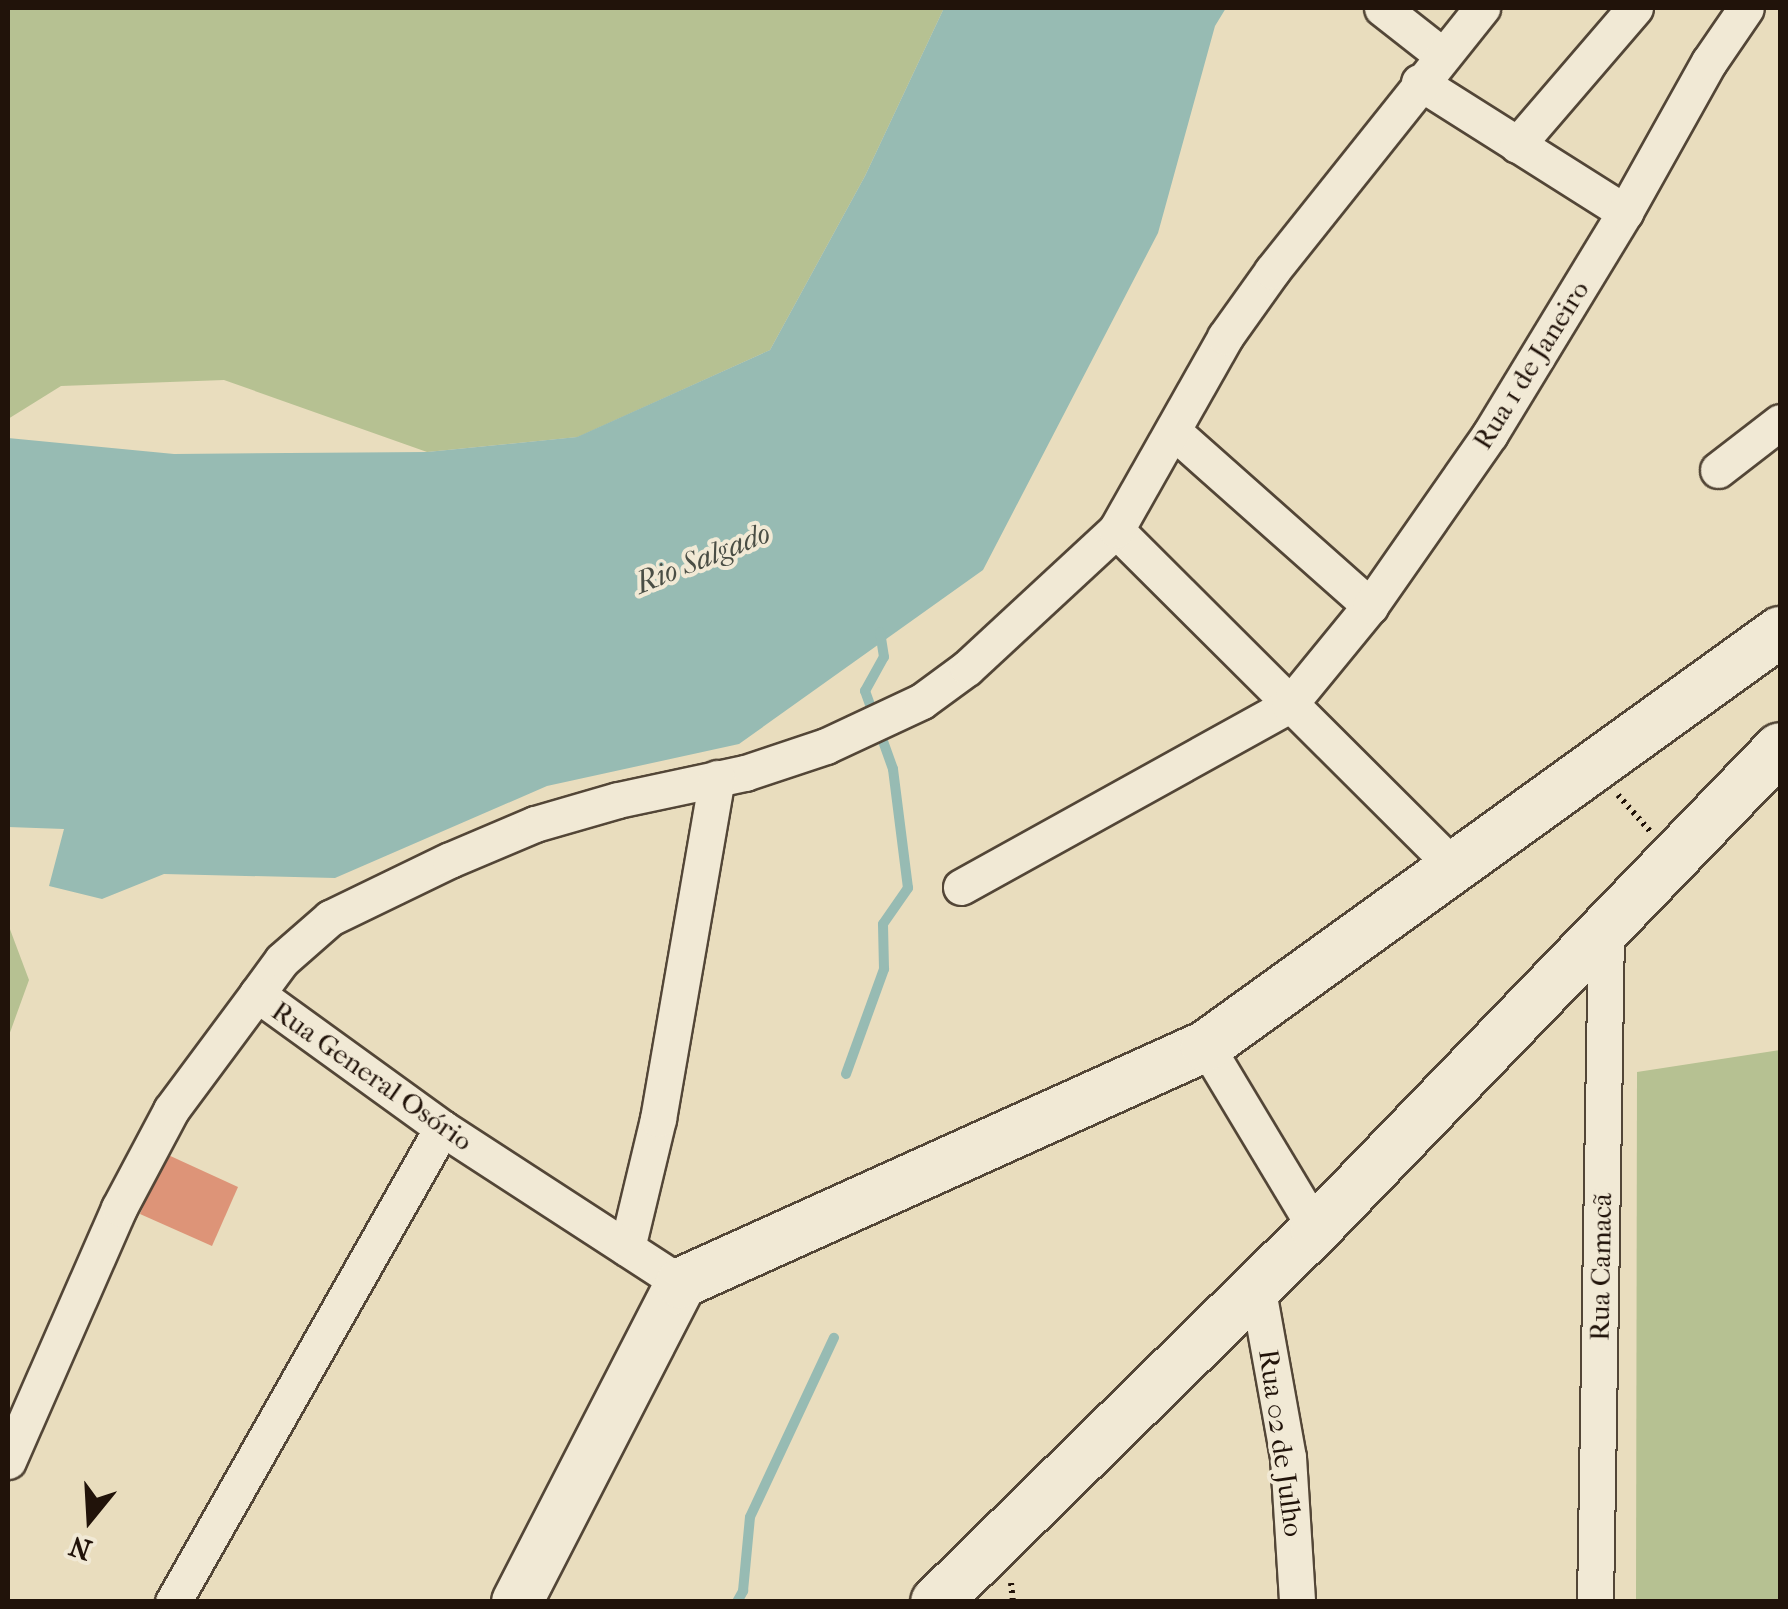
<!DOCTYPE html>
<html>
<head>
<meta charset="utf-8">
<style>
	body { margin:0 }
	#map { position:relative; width:1788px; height:1609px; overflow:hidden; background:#e9ddbe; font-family:"IM FELL French Canon",serif }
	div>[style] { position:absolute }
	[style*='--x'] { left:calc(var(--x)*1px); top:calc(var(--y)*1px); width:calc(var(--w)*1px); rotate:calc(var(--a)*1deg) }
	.green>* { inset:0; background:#b6c192 }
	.water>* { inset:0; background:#97bbb3 }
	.stream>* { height:10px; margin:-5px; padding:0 5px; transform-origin:5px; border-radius:5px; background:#97bbb3 }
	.building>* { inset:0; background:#dd9478 }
	.path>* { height:6px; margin-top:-3px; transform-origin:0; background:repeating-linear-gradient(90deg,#21130a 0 2.5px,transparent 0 7.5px) }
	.roads { filter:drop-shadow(2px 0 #534637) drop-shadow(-2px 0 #534637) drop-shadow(0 2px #534637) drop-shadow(0 -2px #534637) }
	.street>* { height:35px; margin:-17.5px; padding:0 17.5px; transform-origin:17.5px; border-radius:17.5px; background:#f1e9d5 }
	.secondary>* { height:50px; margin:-25px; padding:0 25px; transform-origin:25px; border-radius:25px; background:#f1e9d5 }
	span { translate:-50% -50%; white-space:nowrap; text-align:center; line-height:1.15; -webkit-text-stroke:8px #f1e9d5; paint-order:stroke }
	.street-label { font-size:28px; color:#21130a }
	.water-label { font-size:30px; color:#4a4e45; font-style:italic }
	.frame { position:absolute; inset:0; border:10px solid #21130a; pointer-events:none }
	.north { position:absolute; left:40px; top:1469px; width:100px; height:100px; -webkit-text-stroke:8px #f1e9d5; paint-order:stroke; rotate:198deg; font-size:28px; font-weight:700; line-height:40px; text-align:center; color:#21130a }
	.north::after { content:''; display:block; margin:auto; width:35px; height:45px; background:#21130a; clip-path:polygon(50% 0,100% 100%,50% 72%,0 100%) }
</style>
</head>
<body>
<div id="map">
	<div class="green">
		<div style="clip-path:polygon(8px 8px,944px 8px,865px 176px,770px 350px,578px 437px,427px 452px,224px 380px,61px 386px,8px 419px)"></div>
		<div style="clip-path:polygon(8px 924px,29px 980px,8px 1038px,8px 923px)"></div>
		<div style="clip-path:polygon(1780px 1050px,1780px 1601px,1636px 1601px,1637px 1072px)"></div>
	</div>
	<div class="water">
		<div style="clip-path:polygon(944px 8px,1226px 8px,1215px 26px,1158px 233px,983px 570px,739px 744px,547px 786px,335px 878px,164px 874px,102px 899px,49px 886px,64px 829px,8px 827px,8px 438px,174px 454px,427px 452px,577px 437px,770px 350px,865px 176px)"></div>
	</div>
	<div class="stream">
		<div style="--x:846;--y:1074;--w:112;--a:-70.1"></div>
		<div style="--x:884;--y:969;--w:45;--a:-91.3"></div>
		<div style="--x:883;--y:924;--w:44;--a:-55.2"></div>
		<div style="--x:908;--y:888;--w:120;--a:-97.2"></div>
		<div style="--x:893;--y:769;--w:83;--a:-109.7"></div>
		<div style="--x:865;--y:691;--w:39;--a:-61"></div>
		<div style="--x:884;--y:657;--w:25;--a:-99"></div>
		<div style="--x:737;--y:1602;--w:13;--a:-61"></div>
		<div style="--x:743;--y:1591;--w:74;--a:-84.6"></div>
		<div style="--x:750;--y:1517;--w:198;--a:-64.9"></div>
	</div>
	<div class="building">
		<div style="clip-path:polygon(166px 1154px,238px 1187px,212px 1246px,140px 1214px)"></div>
	</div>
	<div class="path">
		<div style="--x:1618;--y:795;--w:48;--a:48.4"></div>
		<div style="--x:1011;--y:1583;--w:19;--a:84"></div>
	</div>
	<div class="roads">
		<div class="street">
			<div style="--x:1382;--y:8;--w:76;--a:38.1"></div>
			<div style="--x:1419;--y:82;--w:244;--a:32.3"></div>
			<div style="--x:1517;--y:145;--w:181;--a:-49.3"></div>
			<div style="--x:1173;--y:431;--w:264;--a:41.6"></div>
			<div style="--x:1718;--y:470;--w:78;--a:-37.7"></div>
			<div style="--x:1116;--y:530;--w:479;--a:44.9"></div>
			<div style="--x:961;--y:887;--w:375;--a:-29"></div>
			<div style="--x:1289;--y:705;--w:128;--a:-50.7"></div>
			<div style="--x:1370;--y:606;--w:210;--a:-55.1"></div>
			<div style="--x:1490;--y:434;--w:260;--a:-58.7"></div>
			<div style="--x:1625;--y:212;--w:172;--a:-60.8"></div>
			<div style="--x:1709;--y:62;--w:65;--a:-55.6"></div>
			<div style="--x:257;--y:994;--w:42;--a:-53.7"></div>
			<div style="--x:282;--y:960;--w:64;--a:-41.2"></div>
			<div style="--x:330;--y:918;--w:133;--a:-25.8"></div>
			<div style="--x:450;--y:860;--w:92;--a:-23"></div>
			<div style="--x:535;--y:824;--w:86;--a:-16.1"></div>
			<div style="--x:618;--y:800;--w:130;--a:-12"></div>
			<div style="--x:745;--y:773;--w:85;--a:-18.4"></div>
			<div style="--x:826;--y:746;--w:106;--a:-25.1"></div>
			<div style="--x:922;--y:701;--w:56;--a:-36.3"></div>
			<div style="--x:967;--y:668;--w:203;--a:-42.8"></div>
			<div style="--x:1116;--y:530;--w:222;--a:-60.5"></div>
			<div style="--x:1225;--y:337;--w:81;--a:-54.5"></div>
			<div style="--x:1272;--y:271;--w:337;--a:-51.4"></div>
			<div style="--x:1206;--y:1046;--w:214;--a:59"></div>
			<div style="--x:627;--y:1248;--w:133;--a:-76.5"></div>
			<div style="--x:658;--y:1119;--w:346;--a:-80.2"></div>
			<div style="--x:1257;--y:1285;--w:175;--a:79.8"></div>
			<div style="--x:1288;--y:1457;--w:145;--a:86.4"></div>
			<div style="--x:8;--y:1461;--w:276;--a:-66.3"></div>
			<div style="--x:119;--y:1208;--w:111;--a:-62"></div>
			<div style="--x:171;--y:1110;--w:144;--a:-53.4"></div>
			<div style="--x:257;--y:994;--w:228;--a:35.9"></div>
			<div style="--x:442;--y:1128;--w:285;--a:33"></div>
			<div style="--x:173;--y:1602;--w:545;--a:-60.42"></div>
			<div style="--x:1595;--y:1602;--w:670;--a:-89.06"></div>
		</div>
		<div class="secondary">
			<div style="--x:517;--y:1602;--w:359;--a:-62.8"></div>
			<div style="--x:681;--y:1283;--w:576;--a:-24.3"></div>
			<div style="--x:1206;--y:1046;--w:708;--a:-35.8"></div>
			<div style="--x:936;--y:1602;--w:532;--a:-44.47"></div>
			<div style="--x:1316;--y:1229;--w:668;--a:-46.03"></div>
		</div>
	</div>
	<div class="street-label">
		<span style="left:1531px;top:365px;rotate:-58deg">Rua 1 de Janeiro</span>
		<span style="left:372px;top:1076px;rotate:35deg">Rua General Osório</span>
		<span style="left:1601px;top:1267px;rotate:-89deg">Rua Camacã</span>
		<span style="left:1281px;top:1443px;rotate:82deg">Rua 02 de Julho</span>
	</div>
	<div class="water-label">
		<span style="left:703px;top:559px;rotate:-22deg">Rio Salgado</span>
	</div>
	<div class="frame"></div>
	<div class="north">N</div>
</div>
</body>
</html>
